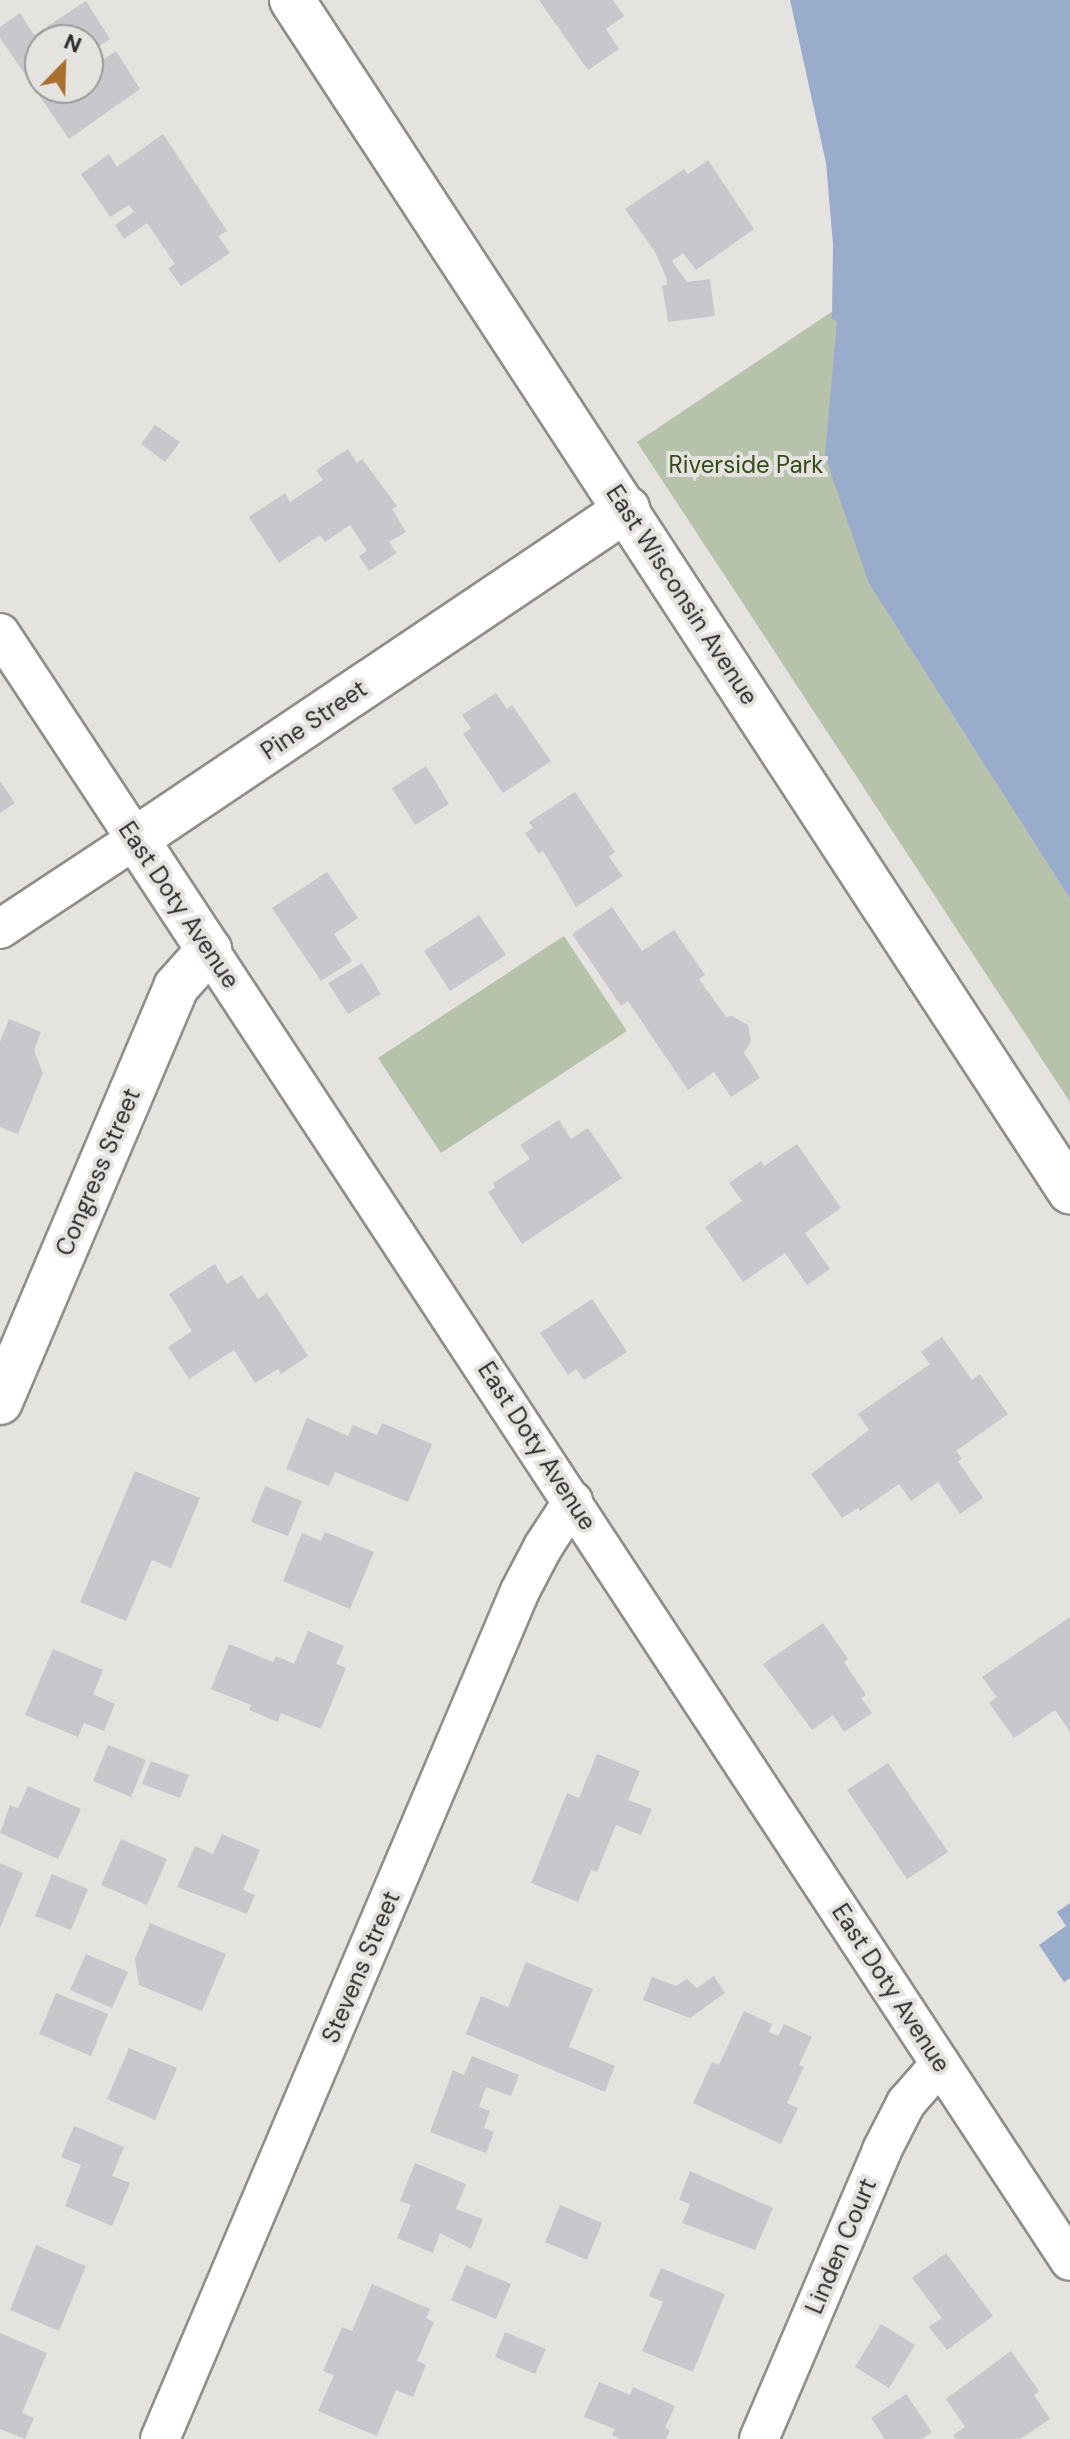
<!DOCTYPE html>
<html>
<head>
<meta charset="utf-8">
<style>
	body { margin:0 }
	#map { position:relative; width:1070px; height:2439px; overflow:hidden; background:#e5e3e0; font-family:"DM Sans",sans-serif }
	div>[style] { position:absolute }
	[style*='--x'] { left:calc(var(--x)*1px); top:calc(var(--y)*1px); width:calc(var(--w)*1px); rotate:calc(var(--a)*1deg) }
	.green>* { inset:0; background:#b6c2a9 }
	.water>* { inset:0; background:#99accc }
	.building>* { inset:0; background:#c9c7cb }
	.roads { filter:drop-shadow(2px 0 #8f8e8a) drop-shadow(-2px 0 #8f8e8a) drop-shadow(0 2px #8f8e8a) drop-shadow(0 -2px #8f8e8a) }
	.minor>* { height:38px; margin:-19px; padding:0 19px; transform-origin:19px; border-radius:19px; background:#fff }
	.tertiary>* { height:44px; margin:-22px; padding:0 22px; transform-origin:22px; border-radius:22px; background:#fff }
	.secondary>* { height:44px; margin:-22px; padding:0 22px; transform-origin:22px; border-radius:22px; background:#fff }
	span { translate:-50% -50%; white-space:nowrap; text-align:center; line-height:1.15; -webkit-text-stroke:8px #e5e3e0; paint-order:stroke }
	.park-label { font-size:24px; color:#354a16 }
	.street-label { font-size:24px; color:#2d2c2b }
	.north { position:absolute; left:24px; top:24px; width:80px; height:80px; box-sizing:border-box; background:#e5e3e0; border:2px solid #9b9a98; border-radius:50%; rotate:23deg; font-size:22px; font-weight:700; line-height:32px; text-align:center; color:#2d2c2b }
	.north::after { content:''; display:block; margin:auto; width:28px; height:36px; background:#a96f2f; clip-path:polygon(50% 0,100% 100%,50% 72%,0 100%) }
</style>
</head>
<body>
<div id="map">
	<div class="green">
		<div style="clip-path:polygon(833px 311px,832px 319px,837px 320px,869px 584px,1070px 899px,1070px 1102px,637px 442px)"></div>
		<div style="clip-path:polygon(564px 936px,627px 1031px,441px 1153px,378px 1058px)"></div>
	</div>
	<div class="water">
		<div style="clip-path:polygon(790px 0,1070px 0,1070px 899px,869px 584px,825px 456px,837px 321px,832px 319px,833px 245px,826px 163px)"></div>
		<div style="clip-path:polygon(1070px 1903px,1070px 1978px,1064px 1982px,1039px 1945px,1066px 1926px,1057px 1912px)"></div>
	</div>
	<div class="building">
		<div style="clip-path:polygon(539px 0,613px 0,624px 16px,606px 29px,619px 49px,588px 70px)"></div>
		<div style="clip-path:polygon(evenodd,86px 1px,110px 39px,96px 48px,104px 59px,116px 51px,140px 89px,69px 139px,0 38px,0 27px,20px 13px,34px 35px,86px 1px,40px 40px,88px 40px,88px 88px,40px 88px,40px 40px)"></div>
		<div style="clip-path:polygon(163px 134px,227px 231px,218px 236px,230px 253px,181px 286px,168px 268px,175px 264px,147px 223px,124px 239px,115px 225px,134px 212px,129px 205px,110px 217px,81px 174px,109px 154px,117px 167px)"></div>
		<div style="clip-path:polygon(708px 160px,754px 229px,696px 270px,683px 253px,672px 261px,687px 282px,710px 279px,715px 316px,668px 322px,662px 286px,667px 285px,666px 277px,655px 252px,625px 209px,684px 169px,688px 174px)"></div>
		<div style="clip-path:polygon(155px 425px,180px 442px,165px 462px,141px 444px)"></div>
		<div style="clip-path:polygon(348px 449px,357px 463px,362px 459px,397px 506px,392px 509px,406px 532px,389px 542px,397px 553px,369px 571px,359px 556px,367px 551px,350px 525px,325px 542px,320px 535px,279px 563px,249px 517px,285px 493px,290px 502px,323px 480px,316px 470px)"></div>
		<div style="clip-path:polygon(496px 693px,507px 709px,512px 705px,551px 761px,503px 793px,463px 734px,471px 728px,462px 715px)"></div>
		<div style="clip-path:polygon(426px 766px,449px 804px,415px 825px,392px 788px)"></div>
		<div style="clip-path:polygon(0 781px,15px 803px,0 813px)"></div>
		<div style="clip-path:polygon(575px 792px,615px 852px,609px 857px,623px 876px,576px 907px,543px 851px,539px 854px,525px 833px,533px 828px,529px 822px)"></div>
		<div style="clip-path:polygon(327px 872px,358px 918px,334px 934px,352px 961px,321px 981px,272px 908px)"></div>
		<div style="clip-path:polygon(612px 907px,642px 951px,674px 930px,705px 975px,699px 979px,726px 1017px,732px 1016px,748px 1025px,751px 1041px,744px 1053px,760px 1078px,731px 1097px,714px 1072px,688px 1090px,628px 1001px,621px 1006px,572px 934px)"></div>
		<div style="clip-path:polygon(479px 915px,506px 955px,450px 991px,424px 951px)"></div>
		<div style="clip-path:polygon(362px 963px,381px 994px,348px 1014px,328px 983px)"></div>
		<div style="clip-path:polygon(9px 1019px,41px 1032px,34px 1051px,43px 1073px,18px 1134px,0 1127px,0 1042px)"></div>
		<div style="clip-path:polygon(559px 1120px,571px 1139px,588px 1128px,622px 1178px,522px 1244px,488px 1192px,495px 1188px,493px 1183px,530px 1159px,520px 1145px)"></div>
		<div style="clip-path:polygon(797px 1144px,841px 1208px,805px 1233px,830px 1269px,807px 1285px,785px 1253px,743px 1282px,705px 1227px,742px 1201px,729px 1183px,761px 1161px,764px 1166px)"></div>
		<div style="clip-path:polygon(215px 1264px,227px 1284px,242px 1275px,258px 1299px,267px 1293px,308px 1356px,281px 1374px,278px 1369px,255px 1383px,234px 1350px,189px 1379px,168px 1347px,192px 1331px,169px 1294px)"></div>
		<div style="clip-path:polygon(592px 1299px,627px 1352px,584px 1380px,576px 1369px,568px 1375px,540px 1333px)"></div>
		<div style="clip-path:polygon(942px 1337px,972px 1380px,980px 1374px,1008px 1414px,956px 1451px,962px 1459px,958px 1461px,983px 1498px,960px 1514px,938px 1482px,911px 1501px,899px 1484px,860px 1511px,858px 1508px,842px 1518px,811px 1474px,869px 1430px,858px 1414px,930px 1364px,921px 1352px)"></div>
		<div style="clip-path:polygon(307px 1418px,348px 1436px,353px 1425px,377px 1435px,382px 1423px,432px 1444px,408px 1502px,335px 1472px,329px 1486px,286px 1469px)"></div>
		<div style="clip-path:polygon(135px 1471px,200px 1498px,171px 1568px,152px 1560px,126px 1621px,80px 1602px)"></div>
		<div style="clip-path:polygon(265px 1486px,302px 1501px,288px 1536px,251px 1522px)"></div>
		<div style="clip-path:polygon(325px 1532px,374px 1552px,350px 1609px,283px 1581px,302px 1533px,321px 1541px)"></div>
		<div style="clip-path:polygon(1070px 1617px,1070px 1732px,1055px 1710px,1014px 1738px,989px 1703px,997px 1697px,982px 1677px)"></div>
		<div style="clip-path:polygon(823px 1623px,848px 1659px,844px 1662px,866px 1695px,861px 1698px,872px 1713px,844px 1732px,833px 1715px,812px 1730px,763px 1664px)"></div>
		<div style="clip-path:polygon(308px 1631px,344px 1646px,336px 1664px,346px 1668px,321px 1729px,281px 1713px,278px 1722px,249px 1710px,251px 1705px,211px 1689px,229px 1644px,273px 1662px,276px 1656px,294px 1664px)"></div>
		<div style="clip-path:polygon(53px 1649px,103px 1670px,93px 1694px,115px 1704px,104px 1731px,84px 1723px,78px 1737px,25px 1715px)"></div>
		<div style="clip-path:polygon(108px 1745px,146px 1760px,131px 1797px,93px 1781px)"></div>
		<div style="clip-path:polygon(597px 1754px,640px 1771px,628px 1800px,652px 1809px,641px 1835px,616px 1825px,597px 1872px,591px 1870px,578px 1902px,531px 1883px,567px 1793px,579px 1798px)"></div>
		<div style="clip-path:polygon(151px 1761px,189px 1775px,180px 1798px,142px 1784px)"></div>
		<div style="clip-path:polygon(888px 1763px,948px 1852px,907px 1879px,847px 1790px)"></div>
		<div style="clip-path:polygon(28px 1786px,81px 1809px,58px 1859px,0 1833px,10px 1805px,18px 1808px)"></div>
		<div style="clip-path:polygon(222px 1834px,260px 1850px,243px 1890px,255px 1895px,247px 1914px,177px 1887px,195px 1846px,213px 1854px)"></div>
		<div style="clip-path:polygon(121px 1839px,167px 1859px,147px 1905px,101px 1885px)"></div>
		<div style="clip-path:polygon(0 1863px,23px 1873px,0 1928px)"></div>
		<div style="clip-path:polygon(52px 1874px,88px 1889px,71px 1930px,35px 1916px)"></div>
		<div style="clip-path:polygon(150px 1923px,226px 1954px,202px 2011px,139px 1985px,135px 1959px)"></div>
		<div style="clip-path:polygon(86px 1954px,128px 1972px,112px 2008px,70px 1990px)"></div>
		<div style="clip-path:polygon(526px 1962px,593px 1989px,569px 2047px,615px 2066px,605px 2092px,466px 2034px,481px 1996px,508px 2007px)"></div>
		<div style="clip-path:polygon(714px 1976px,725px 1993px,690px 2018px,643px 2000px,652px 1977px,676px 1986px,687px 1979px,697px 1988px)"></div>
		<div style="clip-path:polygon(56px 1993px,108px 2014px,91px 2056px,39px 2034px)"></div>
		<div style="clip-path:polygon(744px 2011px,772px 2024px,769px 2032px,778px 2036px,784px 2024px,812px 2037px,799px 2065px,804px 2067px,787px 2103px,798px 2108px,781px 2144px,693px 2103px,712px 2062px,719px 2065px)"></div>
		<div style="clip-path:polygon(129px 2048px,177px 2068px,155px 2120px,107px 2099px)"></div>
		<div style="clip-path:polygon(472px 2056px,519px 2075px,511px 2096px,486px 2087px,479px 2107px,490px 2111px,484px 2128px,494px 2132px,486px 2153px,430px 2132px,453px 2070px,464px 2075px)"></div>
		<div style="clip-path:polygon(74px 2126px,124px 2147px,112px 2176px,130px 2183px,112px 2226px,65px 2206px,81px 2165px,61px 2157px)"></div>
		<div style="clip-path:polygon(415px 2163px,466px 2184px,456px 2209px,483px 2219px,471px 2249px,440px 2233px,433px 2253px,397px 2238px,411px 2205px,400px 2201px)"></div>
		<div style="clip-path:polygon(690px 2171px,773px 2208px,755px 2250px,682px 2223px,690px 2204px,679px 2200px)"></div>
		<div style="clip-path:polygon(560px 2205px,602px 2223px,587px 2260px,545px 2242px)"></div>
		<div style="clip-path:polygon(36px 2245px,86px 2266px,59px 2331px,10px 2310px)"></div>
		<div style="clip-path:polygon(946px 2253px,993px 2316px,947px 2350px,929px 2327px,942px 2318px,912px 2278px)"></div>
		<div style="clip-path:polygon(466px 2265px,511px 2284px,496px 2319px,451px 2300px)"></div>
		<div style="clip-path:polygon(661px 2268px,725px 2294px,693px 2372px,642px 2351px,663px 2302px,649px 2296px)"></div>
		<div style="clip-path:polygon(372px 2284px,430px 2309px,426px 2318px,434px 2322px,417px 2361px,426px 2365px,413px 2397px,396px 2390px,377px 2436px,318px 2411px,334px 2375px,323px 2371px,342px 2327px,352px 2331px)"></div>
		<div style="clip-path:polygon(881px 2324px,915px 2345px,889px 2388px,855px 2367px)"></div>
		<div style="clip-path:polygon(505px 2332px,546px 2349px,535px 2374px,495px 2357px)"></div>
		<div style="clip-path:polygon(0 2333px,47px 2353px,22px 2413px,34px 2418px,25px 2439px,0 2429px)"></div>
		<div style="clip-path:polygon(1011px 2351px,1039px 2391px,1034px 2395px,1050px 2419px,1020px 2439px,956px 2439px,953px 2435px,965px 2427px,946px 2399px)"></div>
		<div style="clip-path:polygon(599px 2382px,630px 2395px,633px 2387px,675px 2406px,665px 2428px,670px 2430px,666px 2439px,620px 2439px,612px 2435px,615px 2429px,584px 2417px)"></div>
		<div style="clip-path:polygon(906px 2394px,932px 2432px,922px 2439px,885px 2439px,871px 2418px)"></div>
	</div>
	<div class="roads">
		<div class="minor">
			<div style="--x:0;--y:633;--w:247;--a:56.6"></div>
			<div style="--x:136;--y:839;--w:163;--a:146.5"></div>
			<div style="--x:209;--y:950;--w:1568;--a:56.71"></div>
			<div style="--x:160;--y:2439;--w:921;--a:-67"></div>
			<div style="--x:520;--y:1591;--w:50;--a:-62.4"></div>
			<div style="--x:543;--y:1547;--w:55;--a:-56.9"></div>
			<div style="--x:759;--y:2439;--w:314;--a:-66.9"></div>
			<div style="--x:882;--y:2150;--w:53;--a:-62.9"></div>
			<div style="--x:906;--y:2103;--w:52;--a:-48.9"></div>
		</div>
		<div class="tertiary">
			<div style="--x:0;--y:1402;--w:451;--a:-67"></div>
			<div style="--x:176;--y:987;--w:50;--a:-48.3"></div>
			<div style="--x:209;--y:950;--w:133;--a:-123.3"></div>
			<div style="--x:136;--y:839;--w:592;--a:-33.9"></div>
		</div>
		<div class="secondary">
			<div style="--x:292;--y:0;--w:1423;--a:56.85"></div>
		</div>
	</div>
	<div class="park-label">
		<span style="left:746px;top:465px">Riverside Park</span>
	</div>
	<div class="street-label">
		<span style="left:682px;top:595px;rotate:57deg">East Wisconsin Avenue</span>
		<span style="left:314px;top:720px;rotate:-34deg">Pine Street</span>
		<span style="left:179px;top:905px;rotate:56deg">East Doty Avenue</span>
		<span style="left:98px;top:1172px;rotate:-67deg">Congress Street</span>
		<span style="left:537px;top:1446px;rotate:57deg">East Doty Avenue</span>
		<span style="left:361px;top:1967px;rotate:-67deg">Stevens Street</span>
		<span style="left:891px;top:1988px;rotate:57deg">East Doty Avenue</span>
		<span style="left:841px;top:2246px;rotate:-67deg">Linden Court</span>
	</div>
	<div class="north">N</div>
</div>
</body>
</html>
